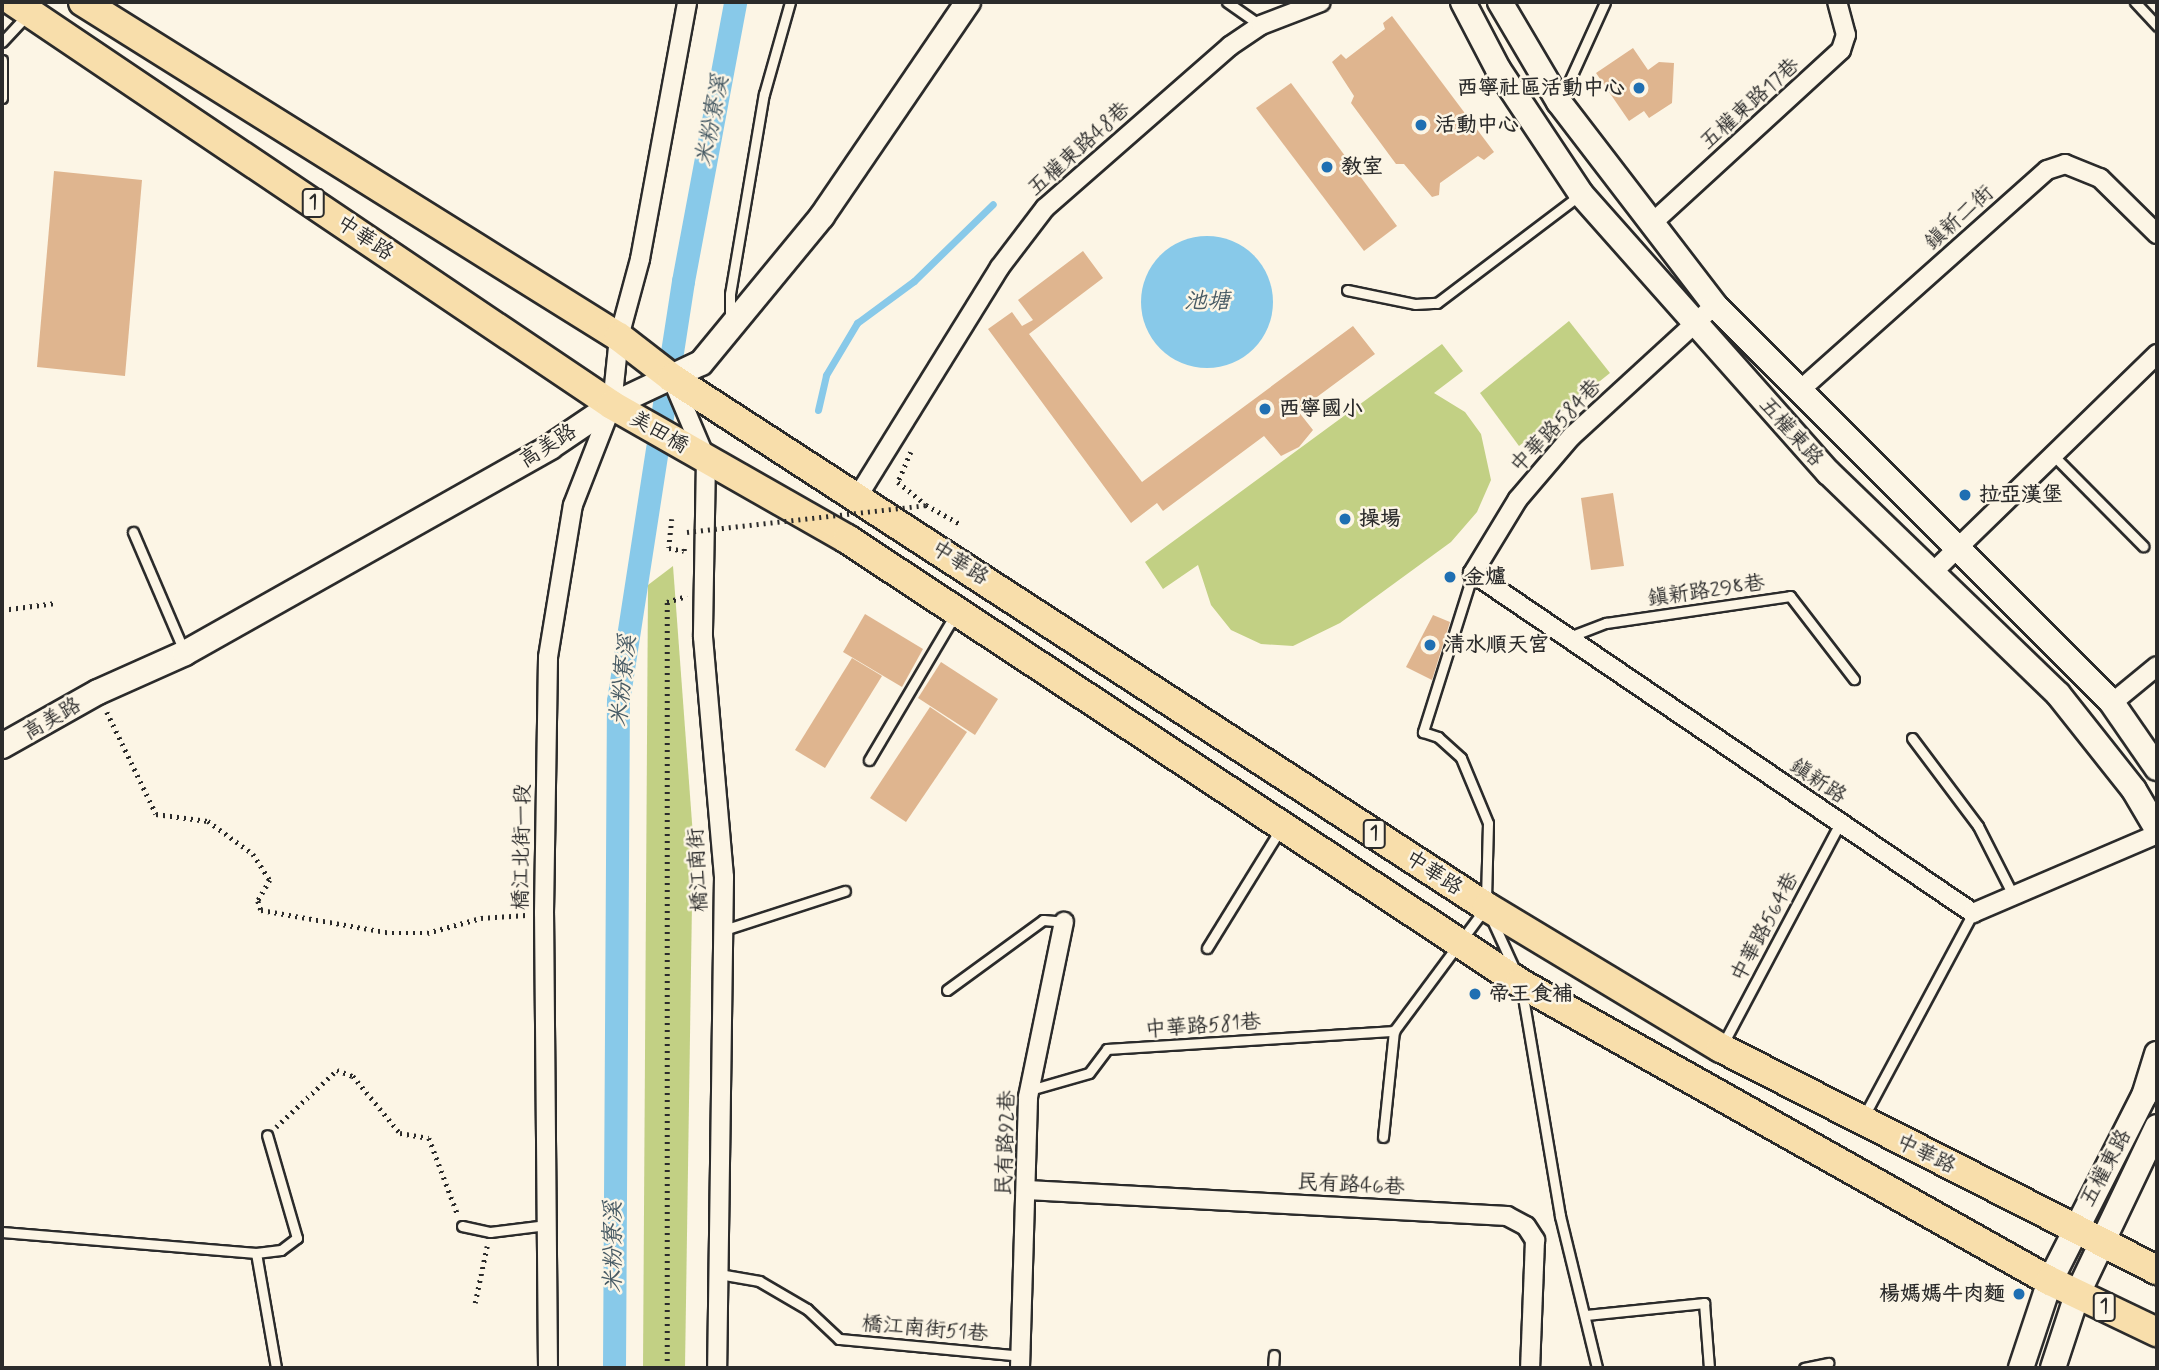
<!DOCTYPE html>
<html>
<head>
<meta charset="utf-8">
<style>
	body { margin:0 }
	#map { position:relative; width:2159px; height:1370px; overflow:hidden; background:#fcf5e5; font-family:Mynerve,"LXGW WenKai TC",sans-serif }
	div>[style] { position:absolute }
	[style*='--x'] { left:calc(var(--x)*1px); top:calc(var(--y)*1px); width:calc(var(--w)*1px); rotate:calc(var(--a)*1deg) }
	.green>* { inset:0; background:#c2d084 }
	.water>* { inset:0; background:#88c9e9 }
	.round { border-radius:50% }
	.stream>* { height:7px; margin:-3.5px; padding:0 3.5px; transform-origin:3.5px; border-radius:3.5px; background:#88c9e9 }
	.canal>* { height:23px; margin:-11.5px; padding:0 11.5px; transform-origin:11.5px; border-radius:11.5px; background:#88c9e9 }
	.building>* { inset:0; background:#dfb58f }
	.path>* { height:4.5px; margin-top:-2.25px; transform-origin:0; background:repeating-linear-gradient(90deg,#2b2b2b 0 2px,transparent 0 7px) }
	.roads { filter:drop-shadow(2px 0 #2b2b2b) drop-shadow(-2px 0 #2b2b2b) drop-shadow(0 2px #2b2b2b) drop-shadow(0 -2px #2b2b2b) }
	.lane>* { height:9px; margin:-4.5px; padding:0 4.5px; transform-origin:4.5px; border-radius:4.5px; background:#fcf5e5 }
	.street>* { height:18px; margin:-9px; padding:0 9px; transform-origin:9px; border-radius:9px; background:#fcf5e5 }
	.secondary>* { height:24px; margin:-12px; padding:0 12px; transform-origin:12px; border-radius:12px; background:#fcf5e5 }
	.primary>* { height:28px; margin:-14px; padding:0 14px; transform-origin:14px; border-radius:14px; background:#f8deab }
	.path-bridge>* { height:4.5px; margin-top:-2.25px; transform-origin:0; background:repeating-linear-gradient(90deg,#2b2b2b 0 2px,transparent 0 7px) }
	.dots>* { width:19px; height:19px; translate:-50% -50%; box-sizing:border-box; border:4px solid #fcf5e5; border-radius:50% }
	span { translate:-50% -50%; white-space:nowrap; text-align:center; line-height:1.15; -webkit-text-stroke:5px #fcf5e5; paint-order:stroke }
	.shield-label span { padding:2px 5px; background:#fcf5e5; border:2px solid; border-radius:5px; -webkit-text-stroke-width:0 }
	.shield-label { font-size:19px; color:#2b2b2b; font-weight:700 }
	.poi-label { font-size:21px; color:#2b2b2b; font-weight:700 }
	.right { translate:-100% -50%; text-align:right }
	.left { translate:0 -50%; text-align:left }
	.street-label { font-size:21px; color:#2b2b2b }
	.water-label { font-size:23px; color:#475a64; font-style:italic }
	.frame { position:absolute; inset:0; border:4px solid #2b2b2b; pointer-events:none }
</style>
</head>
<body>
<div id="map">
	<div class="green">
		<div style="clip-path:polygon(1569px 321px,1610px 373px,1519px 446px,1480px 393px)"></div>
		<div style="clip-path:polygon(1442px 344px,1463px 371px,1434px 393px,1465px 412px,1481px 434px,1491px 480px,1477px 512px,1451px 542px,1340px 623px,1293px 646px,1261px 644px,1231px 630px,1211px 605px,1198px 565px,1163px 589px,1145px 562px)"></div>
		<div style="clip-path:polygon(673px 566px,693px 836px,685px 1368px,643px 1368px,648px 585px)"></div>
	</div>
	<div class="water">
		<div class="round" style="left:1141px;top:236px;width:132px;height:132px"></div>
	</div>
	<div class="stream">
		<div style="--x:818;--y:410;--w:36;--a:-77"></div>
		<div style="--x:826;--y:375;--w:61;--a:-59.2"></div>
		<div style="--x:857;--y:323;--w:71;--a:-36.4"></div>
		<div style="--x:914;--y:281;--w:110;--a:-44.3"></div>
	</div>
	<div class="canal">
		<div style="--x:614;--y:1368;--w:667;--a:-89.66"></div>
		<div style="--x:618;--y:701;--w:425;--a:-81.2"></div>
		<div style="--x:683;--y:281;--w:284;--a:-79.4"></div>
	</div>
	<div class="building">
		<div style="clip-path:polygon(1392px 16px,1494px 152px,1484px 160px,1478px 156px,1440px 183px,1439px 195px,1432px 197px,1404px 164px,1396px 164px,1351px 103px,1354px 96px,1332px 62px,1341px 54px,1346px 59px,1385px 29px,1383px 23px)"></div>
		<div style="clip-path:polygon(1633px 48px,1648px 70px,1659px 62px,1674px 63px,1672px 103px,1649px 118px,1644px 111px,1629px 121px,1596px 73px)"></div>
		<div style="clip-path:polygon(1291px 83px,1397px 226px,1364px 251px,1256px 108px)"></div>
		<div style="clip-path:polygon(54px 171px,142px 180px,125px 376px,37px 367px)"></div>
		<div style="clip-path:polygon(1083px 251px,1103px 278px,1029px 334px,1142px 482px,1353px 326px,1375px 354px,1298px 411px,1313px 430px,1299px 447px,1281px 456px,1264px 436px,1163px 511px,1157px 503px,1131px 523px,988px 329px,1012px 312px,1022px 326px,1033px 320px,1018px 300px)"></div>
		<div style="clip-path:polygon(1613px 493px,1624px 566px,1591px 570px,1581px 498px)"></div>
		<div style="clip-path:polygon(865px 614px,923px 649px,902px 687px,843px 652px)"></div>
		<div style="clip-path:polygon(1433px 615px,1450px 622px,1432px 680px,1406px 667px)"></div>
		<div style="clip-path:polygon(852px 658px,882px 676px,825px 768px,795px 750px)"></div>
		<div style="clip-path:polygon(941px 662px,998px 699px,975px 735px,918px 698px)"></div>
		<div style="clip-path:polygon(930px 707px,967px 732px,906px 822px,870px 798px)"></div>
	</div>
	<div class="path">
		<div style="--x:911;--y:452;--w:33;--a:113"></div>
		<div style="--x:898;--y:482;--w:36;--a:39"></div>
		<div style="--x:926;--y:505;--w:38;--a:29"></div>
		<div style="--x:672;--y:519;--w:29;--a:96"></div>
		<div style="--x:669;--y:548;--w:15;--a:11"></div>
		<div style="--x:684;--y:551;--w:4;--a:-90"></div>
		<div style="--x:2;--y:610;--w:54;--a:-7.4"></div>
		<div style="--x:107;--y:712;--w:113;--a:64.3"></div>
		<div style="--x:156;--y:814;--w:52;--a:7.7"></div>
		<div style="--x:208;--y:821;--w:56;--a:36.3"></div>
		<div style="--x:253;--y:854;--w:31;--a:57"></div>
		<div style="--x:270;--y:880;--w:24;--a:120"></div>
		<div style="--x:258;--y:901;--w:9;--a:72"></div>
		<div style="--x:261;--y:910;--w:133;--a:10"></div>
		<div style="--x:392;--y:933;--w:35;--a:0"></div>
		<div style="--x:427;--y:933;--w:56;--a:-15.5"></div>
		<div style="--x:481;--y:918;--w:45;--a:-3.8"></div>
		<div style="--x:276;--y:1127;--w:83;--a:-43.1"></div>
		<div style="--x:337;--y:1070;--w:17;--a:21"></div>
		<div style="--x:353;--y:1076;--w:74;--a:50.5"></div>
		<div style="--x:400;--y:1133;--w:29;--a:10"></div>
		<div style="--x:429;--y:1138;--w:82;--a:69.4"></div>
		<div style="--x:475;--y:1303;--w:58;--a:-78.1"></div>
		<div style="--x:667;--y:1368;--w:766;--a:-90"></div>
		<div style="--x:667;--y:602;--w:21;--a:-17"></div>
	</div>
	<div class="roads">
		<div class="lane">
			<div style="--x:1227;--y:2;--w:40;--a:34.9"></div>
			<div style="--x:2135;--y:2;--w:33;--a:47"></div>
			<div style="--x:2;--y:42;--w:37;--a:-47"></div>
			<div style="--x:2;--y:60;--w:38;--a:90"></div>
			<div style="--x:1562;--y:97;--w:104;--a:-65.6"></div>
			<div style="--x:1347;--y:290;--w:69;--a:11.6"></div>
			<div style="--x:1415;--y:304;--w:22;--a:-3"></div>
			<div style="--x:1437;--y:303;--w:179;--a:-37.1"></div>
			<div style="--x:730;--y:320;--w:26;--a:-90"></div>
			<div style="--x:730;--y:294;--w:203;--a:-80.4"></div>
			<div style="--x:764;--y:94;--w:96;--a:-74.2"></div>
			<div style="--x:2054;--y:456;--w:127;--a:45.3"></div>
			<div style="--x:133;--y:532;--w:129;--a:66.8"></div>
			<div style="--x:1473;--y:573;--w:167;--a:107.5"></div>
			<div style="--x:1423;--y:732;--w:16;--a:18"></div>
			<div style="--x:1438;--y:737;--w:31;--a:42"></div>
			<div style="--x:1461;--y:758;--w:70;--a:67.4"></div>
			<div style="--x:1488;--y:823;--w:77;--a:91.5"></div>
			<div style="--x:1569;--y:637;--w:40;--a:-21"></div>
			<div style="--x:1606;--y:623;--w:186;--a:-8.3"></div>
			<div style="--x:1790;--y:596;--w:105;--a:52.4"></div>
			<div style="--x:1912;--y:738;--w:110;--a:53.1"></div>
			<div style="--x:1978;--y:826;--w:75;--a:63.1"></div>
			<div style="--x:869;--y:760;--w:167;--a:-59.4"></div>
			<div style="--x:1492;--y:920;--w:53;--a:65.4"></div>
			<div style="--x:724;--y:930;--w:127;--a:-17.9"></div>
			<div style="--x:1207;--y:948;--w:141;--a:-58.3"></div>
			<div style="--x:947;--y:990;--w:119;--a:-36.1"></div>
			<div style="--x:1043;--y:920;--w:21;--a:5"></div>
			<div style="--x:1522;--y:991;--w:228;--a:80.4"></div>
			<div style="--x:1560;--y:1216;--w:156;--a:76.3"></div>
			<div style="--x:1723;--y:1044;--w:250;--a:-62.1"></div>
			<div style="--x:1030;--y:1090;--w:61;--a:-16.1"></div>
			<div style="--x:1089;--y:1073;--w:30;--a:-53"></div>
			<div style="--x:1107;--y:1049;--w:288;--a:-3.6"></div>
			<div style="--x:1394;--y:1031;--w:151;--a:-53.4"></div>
			<div style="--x:1863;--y:1118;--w:233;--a:-61.8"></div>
			<div style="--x:1383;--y:1137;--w:107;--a:-84.1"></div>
			<div style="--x:462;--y:1226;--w:29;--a:12"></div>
			<div style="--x:490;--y:1232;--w:57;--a:-7"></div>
			<div style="--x:2;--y:1232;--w:255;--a:4.7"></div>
			<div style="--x:256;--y:1253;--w:25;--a:-7"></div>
			<div style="--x:281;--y:1250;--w:20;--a:-37"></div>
			<div style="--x:297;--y:1238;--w:107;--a:-106.2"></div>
			<div style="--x:256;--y:1253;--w:117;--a:80.1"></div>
			<div style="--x:719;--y:1274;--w:41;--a:9.9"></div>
			<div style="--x:759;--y:1281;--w:56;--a:30.3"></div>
			<div style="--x:807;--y:1309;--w:44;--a:43.2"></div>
			<div style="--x:839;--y:1339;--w:183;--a:5.3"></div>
			<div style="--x:1586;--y:1315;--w:119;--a:-5.8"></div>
			<div style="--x:1704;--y:1303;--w:65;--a:85.6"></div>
			<div style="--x:1273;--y:1368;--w:13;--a:-86"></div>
			<div style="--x:1804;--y:1368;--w:25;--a:-12"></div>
		</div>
		<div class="street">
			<div style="--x:1650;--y:225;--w:259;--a:-42.5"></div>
			<div style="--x:1841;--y:50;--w:16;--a:-72"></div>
			<div style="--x:1846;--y:35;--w:34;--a:-105"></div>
			<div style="--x:1715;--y:305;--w:195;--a:137.5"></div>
			<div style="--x:1571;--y:437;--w:82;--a:130.5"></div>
			<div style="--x:1518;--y:499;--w:87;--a:121.3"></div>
			<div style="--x:1473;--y:573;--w:605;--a:34.22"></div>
			<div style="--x:1973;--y:913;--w:200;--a:-23.2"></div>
			<div style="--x:672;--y:379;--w:87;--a:67"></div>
			<div style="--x:706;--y:459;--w:178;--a:91"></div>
			<div style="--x:703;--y:637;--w:241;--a:85"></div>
			<div style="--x:724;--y:877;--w:491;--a:90.8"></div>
			<div style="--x:1799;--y:391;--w:332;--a:-41.7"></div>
			<div style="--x:2047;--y:170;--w:19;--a:-18"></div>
			<div style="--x:2065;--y:164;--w:38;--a:22"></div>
			<div style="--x:2100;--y:178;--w:80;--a:44.5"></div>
			<div style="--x:858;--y:496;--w:269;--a:-58.2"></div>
			<div style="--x:1000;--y:267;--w:74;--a:-52.7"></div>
			<div style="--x:1045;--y:208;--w:246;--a:-41.2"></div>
			<div style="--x:1230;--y:46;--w:37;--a:-34"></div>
			<div style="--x:1261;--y:25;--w:64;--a:-21"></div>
			<div style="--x:1933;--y:572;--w:313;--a:-44.2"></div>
			<div style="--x:2112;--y:703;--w:58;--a:-39.4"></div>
			<div style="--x:1027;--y:1190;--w:481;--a:3.1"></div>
			<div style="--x:1507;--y:1216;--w:21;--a:28"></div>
			<div style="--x:1526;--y:1226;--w:17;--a:57"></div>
			<div style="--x:1535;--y:1240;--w:128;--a:92.2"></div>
			<div style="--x:548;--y:1368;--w:455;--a:-90.5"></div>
			<div style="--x:544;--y:913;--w:256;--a:-89.1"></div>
			<div style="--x:548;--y:657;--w:154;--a:-80.7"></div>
			<div style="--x:573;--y:505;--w:107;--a:-68.7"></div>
			<div style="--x:612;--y:405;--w:68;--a:-84.1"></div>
			<div style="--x:619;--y:337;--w:81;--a:-74.9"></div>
			<div style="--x:640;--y:259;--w:261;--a:-79.6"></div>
			<div style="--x:1020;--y:1368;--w:271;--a:-88.3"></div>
			<div style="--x:1028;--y:1097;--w:179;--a:-78.4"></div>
		</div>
		<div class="secondary">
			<div style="--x:1463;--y:2;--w:76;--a:62.4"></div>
			<div style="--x:1498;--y:69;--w:150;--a:56.4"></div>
			<div style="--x:1581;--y:194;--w:373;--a:48.4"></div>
			<div style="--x:1829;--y:473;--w:318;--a:44"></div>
			<div style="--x:2058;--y:694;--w:122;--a:51.6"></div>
			<div style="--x:2134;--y:790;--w:45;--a:59.5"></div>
			<div style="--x:1500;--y:2;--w:116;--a:59.5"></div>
			<div style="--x:1559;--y:102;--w:256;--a:52.5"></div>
			<div style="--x:1715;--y:305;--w:562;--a:45.07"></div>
			<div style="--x:2112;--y:703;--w:79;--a:55.3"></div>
			<div style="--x:2;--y:746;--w:110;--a:-29.4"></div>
			<div style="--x:98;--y:692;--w:95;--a:-24.1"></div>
			<div style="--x:185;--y:653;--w:419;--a:-29.4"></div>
			<div style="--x:550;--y:447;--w:75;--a:-34.1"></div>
			<div style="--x:612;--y:405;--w:98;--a:-25.3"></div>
			<div style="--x:701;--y:363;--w:190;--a:-50.5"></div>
			<div style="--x:822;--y:216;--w:259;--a:-55.7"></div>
			<div style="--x:2021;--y:1368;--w:92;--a:-71.6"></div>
			<div style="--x:2050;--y:1281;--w:208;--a:-63.1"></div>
			<div style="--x:2144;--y:1096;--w:44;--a:-72.8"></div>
			<div style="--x:2053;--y:1368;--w:77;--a:-71.8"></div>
			<div style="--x:2077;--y:1295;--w:186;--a:-64.5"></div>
		</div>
		<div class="primary">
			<div style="--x:14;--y:2;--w:721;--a:33.98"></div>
			<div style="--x:612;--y:405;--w:271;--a:29.7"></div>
			<div style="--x:847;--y:539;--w:806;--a:33.41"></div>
			<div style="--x:1520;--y:983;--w:608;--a:29.35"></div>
			<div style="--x:2050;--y:1281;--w:119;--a:25.5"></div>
			<div style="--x:83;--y:2;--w:632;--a:32.01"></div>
			<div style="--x:619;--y:337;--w:67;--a:37.7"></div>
			<div style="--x:672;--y:378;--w:972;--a:32.99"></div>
			<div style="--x:1487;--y:907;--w:273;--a:31.1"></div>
			<div style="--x:1721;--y:1048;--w:489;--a:27"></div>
		</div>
	</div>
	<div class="path-bridge">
		<div style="--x:687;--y:532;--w:241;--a:-6.4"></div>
	</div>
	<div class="dots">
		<div style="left:1639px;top:88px;background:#1f6fb2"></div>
		<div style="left:1421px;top:125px;background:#1f6fb2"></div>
		<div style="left:1327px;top:167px;background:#1f6fb2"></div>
		<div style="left:1265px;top:409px;background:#1f6fb2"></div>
		<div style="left:1965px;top:495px;background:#1f6fb2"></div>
		<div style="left:1345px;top:519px;background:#1f6fb2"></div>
		<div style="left:1450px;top:577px;background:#1f6fb2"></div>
		<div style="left:1430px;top:645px;background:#1f6fb2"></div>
		<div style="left:1475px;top:994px;background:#1f6fb2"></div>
		<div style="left:2019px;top:1294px;background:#1f6fb2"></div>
	</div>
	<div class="shield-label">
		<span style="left:313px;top:203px">1</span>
		<span style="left:1374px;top:834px">1</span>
		<span style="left:2104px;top:1307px">1</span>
	</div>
	<div class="poi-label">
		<span class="right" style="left:1625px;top:88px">西寧社區活動中心</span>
		<span class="left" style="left:1435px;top:125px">活動中心</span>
		<span class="left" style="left:1341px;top:167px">教室</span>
		<span class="left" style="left:1279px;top:409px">西寧國小</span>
		<span class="left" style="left:1979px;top:495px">拉亞漢堡</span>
		<span class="left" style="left:1359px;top:519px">操場</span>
		<span class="left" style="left:1464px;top:577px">金爐</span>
		<span class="left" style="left:1444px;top:645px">清水順天宮</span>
		<span class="left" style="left:1489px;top:994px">帝王食補</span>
		<span class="right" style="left:2005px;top:1294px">楊媽媽牛肉麵</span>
	</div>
	<div class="street-label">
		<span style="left:1750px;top:104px;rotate:-42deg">五權東路17巷</span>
		<span style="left:1079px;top:149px;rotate:-42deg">五權東路48巷</span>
		<span style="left:1959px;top:218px;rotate:-42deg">鎮新二街</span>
		<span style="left:365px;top:238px;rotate:34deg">中華路</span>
		<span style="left:1556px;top:426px;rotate:-46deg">中華路584巷</span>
		<span style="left:659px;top:432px;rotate:30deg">美田橋</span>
		<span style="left:1791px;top:432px;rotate:48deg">五權東路</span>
		<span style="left:548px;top:446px;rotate:-32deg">高美路</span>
		<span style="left:960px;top:563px;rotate:33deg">中華路</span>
		<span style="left:1706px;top:591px;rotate:-8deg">鎮新路298巷</span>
		<span style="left:52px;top:719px;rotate:-30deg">高美路</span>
		<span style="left:1818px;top:781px;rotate:34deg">鎮新路</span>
		<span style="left:522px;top:847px;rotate:-89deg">橋江北街一段</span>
		<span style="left:698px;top:870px;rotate:-93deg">橋江南街</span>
		<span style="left:1434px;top:873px;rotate:33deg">中華路</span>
		<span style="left:1765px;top:927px;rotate:-62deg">中華路564巷</span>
		<span style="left:1203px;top:1026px;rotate:-4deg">中華路581巷</span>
		<span style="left:1006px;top:1143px;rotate:-88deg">民有路92巷</span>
		<span style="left:1926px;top:1154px;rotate:26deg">中華路</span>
		<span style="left:2106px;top:1168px;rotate:-62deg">五權東路</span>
		<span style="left:1351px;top:1185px;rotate:3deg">民有路46巷</span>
		<span style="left:925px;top:1329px;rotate:5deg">橋江南街51巷</span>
	</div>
	<div class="water-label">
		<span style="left:713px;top:121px;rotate:-79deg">米粉寮溪</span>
		<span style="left:1207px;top:302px">池塘</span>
		<span style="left:624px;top:681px;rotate:-84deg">米粉寮溪</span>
		<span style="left:614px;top:1247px;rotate:-90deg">米粉寮溪</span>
	</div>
	<div class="frame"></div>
</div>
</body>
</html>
